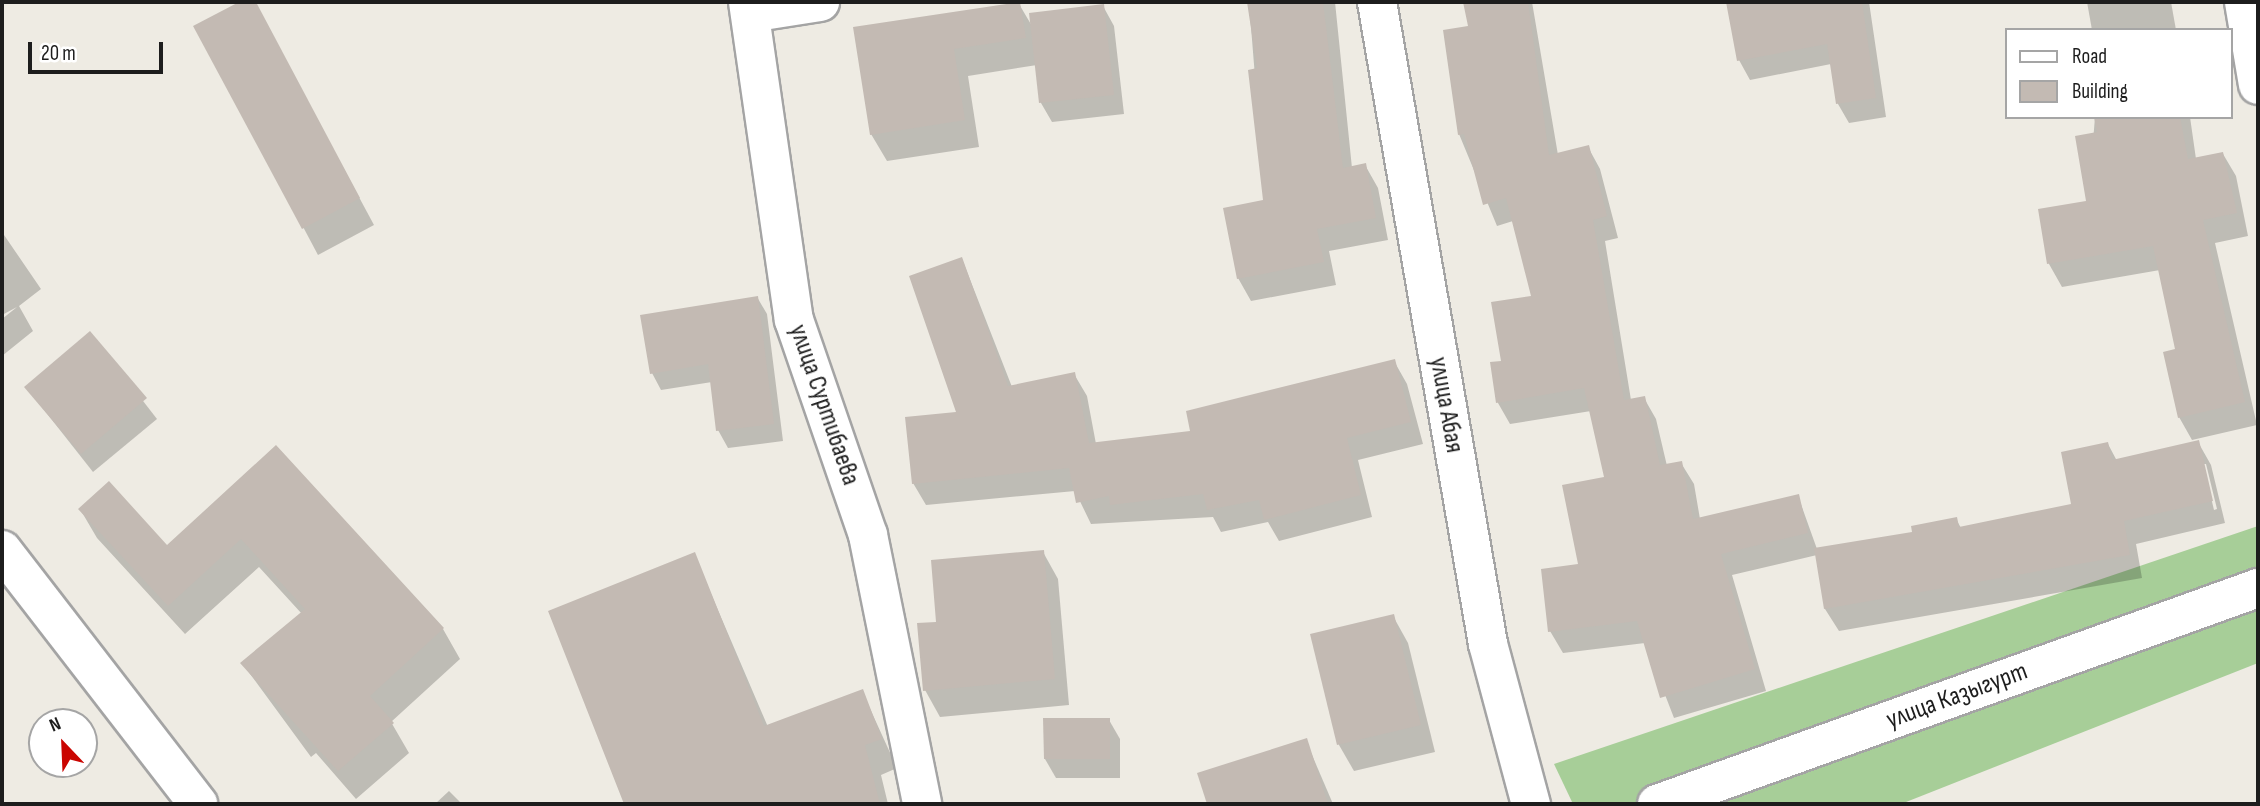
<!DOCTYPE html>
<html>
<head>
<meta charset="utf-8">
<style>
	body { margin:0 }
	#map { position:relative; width:2260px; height:806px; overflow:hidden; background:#eeebe3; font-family:"Sofia Sans Condensed",sans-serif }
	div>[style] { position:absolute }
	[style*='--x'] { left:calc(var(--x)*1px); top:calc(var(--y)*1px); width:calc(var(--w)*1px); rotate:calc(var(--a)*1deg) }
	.forest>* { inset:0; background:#a7ce98 }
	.shadow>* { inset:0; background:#0003 }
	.building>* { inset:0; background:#c3bab3 }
	.roads { filter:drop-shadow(2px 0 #a4a4a4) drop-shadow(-2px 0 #a4a4a4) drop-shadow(0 2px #a4a4a4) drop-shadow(0 -2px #a4a4a4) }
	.minor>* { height:38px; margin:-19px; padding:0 19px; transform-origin:19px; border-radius:19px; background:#fff }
	.tertiary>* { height:38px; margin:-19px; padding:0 19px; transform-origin:19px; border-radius:19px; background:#fff }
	span { translate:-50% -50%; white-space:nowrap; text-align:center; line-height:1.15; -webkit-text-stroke:7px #fff; paint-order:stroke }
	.street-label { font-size:26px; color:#1d1d1d }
	.frame { position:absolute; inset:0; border:4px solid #1d1d1d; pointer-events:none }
	.legend { position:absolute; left:2005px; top:28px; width:228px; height:91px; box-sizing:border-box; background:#fff; border:2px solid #a5a5a5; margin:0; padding:9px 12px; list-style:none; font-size:21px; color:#1d1d1d }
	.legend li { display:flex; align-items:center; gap:14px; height:35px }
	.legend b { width:35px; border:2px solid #a5a5a5 }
	.north { position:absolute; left:28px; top:708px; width:70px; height:70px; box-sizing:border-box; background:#fff; border:2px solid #a5a5a5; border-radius:50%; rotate:337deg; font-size:19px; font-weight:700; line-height:28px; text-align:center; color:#1d1d1d }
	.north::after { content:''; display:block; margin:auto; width:24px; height:32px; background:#ca0501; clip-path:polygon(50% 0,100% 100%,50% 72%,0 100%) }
	.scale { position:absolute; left:28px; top:42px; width:135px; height:32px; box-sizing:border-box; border:4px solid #1d1d1d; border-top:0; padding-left:9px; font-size:21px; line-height:24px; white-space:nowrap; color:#1d1d1d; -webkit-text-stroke:5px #fff; paint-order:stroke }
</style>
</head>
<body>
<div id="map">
	<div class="forest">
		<div style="clip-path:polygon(2258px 526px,2258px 663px,1901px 804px,1573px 804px,1554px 764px)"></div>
	</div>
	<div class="shadow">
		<div style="clip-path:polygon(243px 2px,254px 2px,374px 225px,318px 255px,196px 26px)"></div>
		<div style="clip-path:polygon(1249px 2px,1335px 2px,1352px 168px,1365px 165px,1378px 188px,1388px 240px,1329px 251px,1336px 285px,1251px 301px,1238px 278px,1265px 202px)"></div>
		<div style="clip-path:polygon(evenodd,1465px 2px,1532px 2px,1558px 155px,1588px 147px,1600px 169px,1618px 238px,1605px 241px,1631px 400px,1644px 398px,1656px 419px,1667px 466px,1681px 463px,1694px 484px,1700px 519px,1798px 496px,1817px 549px,1914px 534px,1956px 519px,1961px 528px,2073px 506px,2108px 444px,2117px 461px,2198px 442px,2211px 465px,2225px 523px,2136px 544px,2142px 578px,1839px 631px,1825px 609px,1817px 555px,1732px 575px,1766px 691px,1674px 718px,1645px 643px,1563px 653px,1550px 631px,1580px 565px,1606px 478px,1591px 411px,1510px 424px,1498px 403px,1492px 364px,1503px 362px,1533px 297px,1513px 221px,1497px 226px,1459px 134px,1470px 28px,1465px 2px,2203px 464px,2206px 464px,2217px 509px,2214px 510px,2203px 464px)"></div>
		<div style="clip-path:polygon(1728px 2px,1869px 2px,1886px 117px,1849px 123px,1838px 104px,1831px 64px,1750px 80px,1739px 60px)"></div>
		<div style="clip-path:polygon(2087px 2px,2171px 2px,2176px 30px,2092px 30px)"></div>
		<div style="clip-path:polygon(1019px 4px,1032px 26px,1103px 6px,1114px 26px,1124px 114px,1052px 122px,1041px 103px,1037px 65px,968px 76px,979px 147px,887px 161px,871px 134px,855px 29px)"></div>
		<div style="clip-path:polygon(2095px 117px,2190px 117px,2196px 159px,2223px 154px,2236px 176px,2248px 236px,2215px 243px,2257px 425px,2192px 440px,2179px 417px,2177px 350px,2160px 270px,2062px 287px,2049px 264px,2040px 211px,2088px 203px)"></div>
		<div style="clip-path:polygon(2px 232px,41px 289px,19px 306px,33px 331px,2px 356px,2px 319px,17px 307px,2px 315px)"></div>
		<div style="clip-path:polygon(962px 259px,1012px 387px,1074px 374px,1087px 396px,1096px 444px,1192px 433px,1394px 361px,1407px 384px,1423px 444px,1358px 460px,1372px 517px,1279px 541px,1268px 522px,1221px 532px,1213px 517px,1091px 524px,1075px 491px,926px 505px,913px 483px,959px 413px)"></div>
		<div style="clip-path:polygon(757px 297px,767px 314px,783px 441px,728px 448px,718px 430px,712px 382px,661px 390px,652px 373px)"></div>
		<div style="clip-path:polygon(95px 339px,157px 419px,93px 472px,26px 387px)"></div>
		<div style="clip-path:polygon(276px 447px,443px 629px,460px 659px,391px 722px,409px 753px,356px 799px,316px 753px,311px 757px,242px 663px,302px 614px,259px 567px,185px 634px,97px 538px,80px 509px,167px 547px)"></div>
		<div style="clip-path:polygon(1043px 552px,1058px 579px,1069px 705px,940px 717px,925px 690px,938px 623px)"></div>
		<div style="clip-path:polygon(694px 554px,768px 727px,862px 691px,897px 768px,881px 775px,888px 804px,626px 804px,550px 611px)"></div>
		<div style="clip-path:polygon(1393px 616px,1408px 643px,1435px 752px,1354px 771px,1339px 745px,1312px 636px)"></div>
		<div style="clip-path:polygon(1045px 720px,1109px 720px,1120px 739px,1120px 778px,1056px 778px,1045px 759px)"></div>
		<div style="clip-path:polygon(1306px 741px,1333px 804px,1209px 804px,1200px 774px)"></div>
		<div style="clip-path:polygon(449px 791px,462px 804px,435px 804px)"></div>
	</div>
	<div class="building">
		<div style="clip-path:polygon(239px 2px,256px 2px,360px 198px,302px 229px,193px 26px)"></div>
		<div style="clip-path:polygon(1020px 2px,1026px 38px,954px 49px,965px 120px,870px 135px,853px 27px)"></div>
		<div style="clip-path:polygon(1247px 2px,1323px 2px,1343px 168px,1366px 163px,1376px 218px,1317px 229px,1324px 262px,1237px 279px,1223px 208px,1263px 200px,1248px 70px,1257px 68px)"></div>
		<div style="clip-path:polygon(1463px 2px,1528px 2px,1549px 155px,1589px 145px,1607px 216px,1593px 220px,1624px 400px,1645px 396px,1660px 465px,1682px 461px,1693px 519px,1799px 494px,1808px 533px,1721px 554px,1755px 669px,1660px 698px,1637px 621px,1548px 632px,1541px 569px,1578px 564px,1562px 485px,1604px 477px,1584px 388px,1496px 403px,1490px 362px,1501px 361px,1491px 302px,1531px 296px,1506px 198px,1483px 205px,1464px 134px,1458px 135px,1443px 30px,1468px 26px)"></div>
		<div style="clip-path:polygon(1726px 2px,1862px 2px,1876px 98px,1836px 104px,1827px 44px,1737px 61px)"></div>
		<div style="clip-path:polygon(1104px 4px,1114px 95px,1039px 103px,1029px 13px)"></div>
		<div style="clip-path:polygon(2094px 117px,2180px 117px,2188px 159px,2223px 152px,2237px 213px,2203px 220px,2245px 402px,2178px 418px,2163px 352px,2175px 349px,2153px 246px,2047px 264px,2038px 209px,2086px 201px,2075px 136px,2097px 132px)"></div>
		<div style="clip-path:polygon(962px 257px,1008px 386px,1075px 372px,1089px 443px,1190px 431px,1186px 411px,1395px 359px,1411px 422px,1347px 438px,1361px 495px,1264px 520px,1259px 500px,1207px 510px,1203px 494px,1110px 505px,1109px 496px,1076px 503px,1069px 468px,912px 484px,905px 417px,956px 412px,909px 276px)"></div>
		<div style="clip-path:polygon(758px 296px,774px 424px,716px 431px,708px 364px,650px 374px,640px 315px)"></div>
		<div style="clip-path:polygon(90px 331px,147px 398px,81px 454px,24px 387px)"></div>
		<div style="clip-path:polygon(2199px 440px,2213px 501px,2124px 521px,2130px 555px,1824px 609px,1814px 548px,1912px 532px,1911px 526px,1957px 517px,1959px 527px,2071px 504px,2061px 452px,2108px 442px,2112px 460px)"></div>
		<div style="clip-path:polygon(276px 445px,444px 628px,370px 696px,394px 723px,338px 771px,240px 663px,305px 609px,241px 539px,168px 606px,78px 509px,109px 481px,167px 545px)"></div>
		<div style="clip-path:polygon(1044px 550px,1055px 679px,923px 691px,917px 623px,936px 622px,931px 560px)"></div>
		<div style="clip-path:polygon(695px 552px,764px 726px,863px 689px,882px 739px,865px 745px,880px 804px,624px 804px,548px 611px)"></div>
		<div style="clip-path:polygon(1394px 614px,1421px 725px,1337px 745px,1310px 634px)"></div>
		<div style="clip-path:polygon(1043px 718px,1110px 718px,1110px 759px,1044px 759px)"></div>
		<div style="clip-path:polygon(1307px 738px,1328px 804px,1207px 804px,1197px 773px)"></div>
	</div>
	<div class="roads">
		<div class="minor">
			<div style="--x:748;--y:2;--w:321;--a:81.8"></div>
			<div style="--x:794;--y:320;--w:227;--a:71"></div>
			<div style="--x:868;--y:535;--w:274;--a:78.6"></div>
			<div style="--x:2244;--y:2;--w:84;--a:80.4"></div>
			<div style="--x:750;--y:13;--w:71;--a:-8.9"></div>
			<div style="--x:2;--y:550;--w:321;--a:52.3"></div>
			<div style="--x:1657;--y:804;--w:639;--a:-19.77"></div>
		</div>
		<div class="tertiary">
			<div style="--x:1377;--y:2;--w:652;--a:80.19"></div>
			<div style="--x:1488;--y:644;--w:166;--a:75"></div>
		</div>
	</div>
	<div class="street-label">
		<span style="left:824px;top:405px;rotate:71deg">улица Суртибаева</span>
		<span style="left:1446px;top:405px;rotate:80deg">улица Абая</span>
		<span style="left:1957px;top:696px;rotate:-20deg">улица Казыгурт</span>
	</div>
	<div class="frame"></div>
	<ul class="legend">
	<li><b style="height:9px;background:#fff"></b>Road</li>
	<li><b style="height:19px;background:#c3bab3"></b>Building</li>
	</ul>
	<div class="north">N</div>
	<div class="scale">20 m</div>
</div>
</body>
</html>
